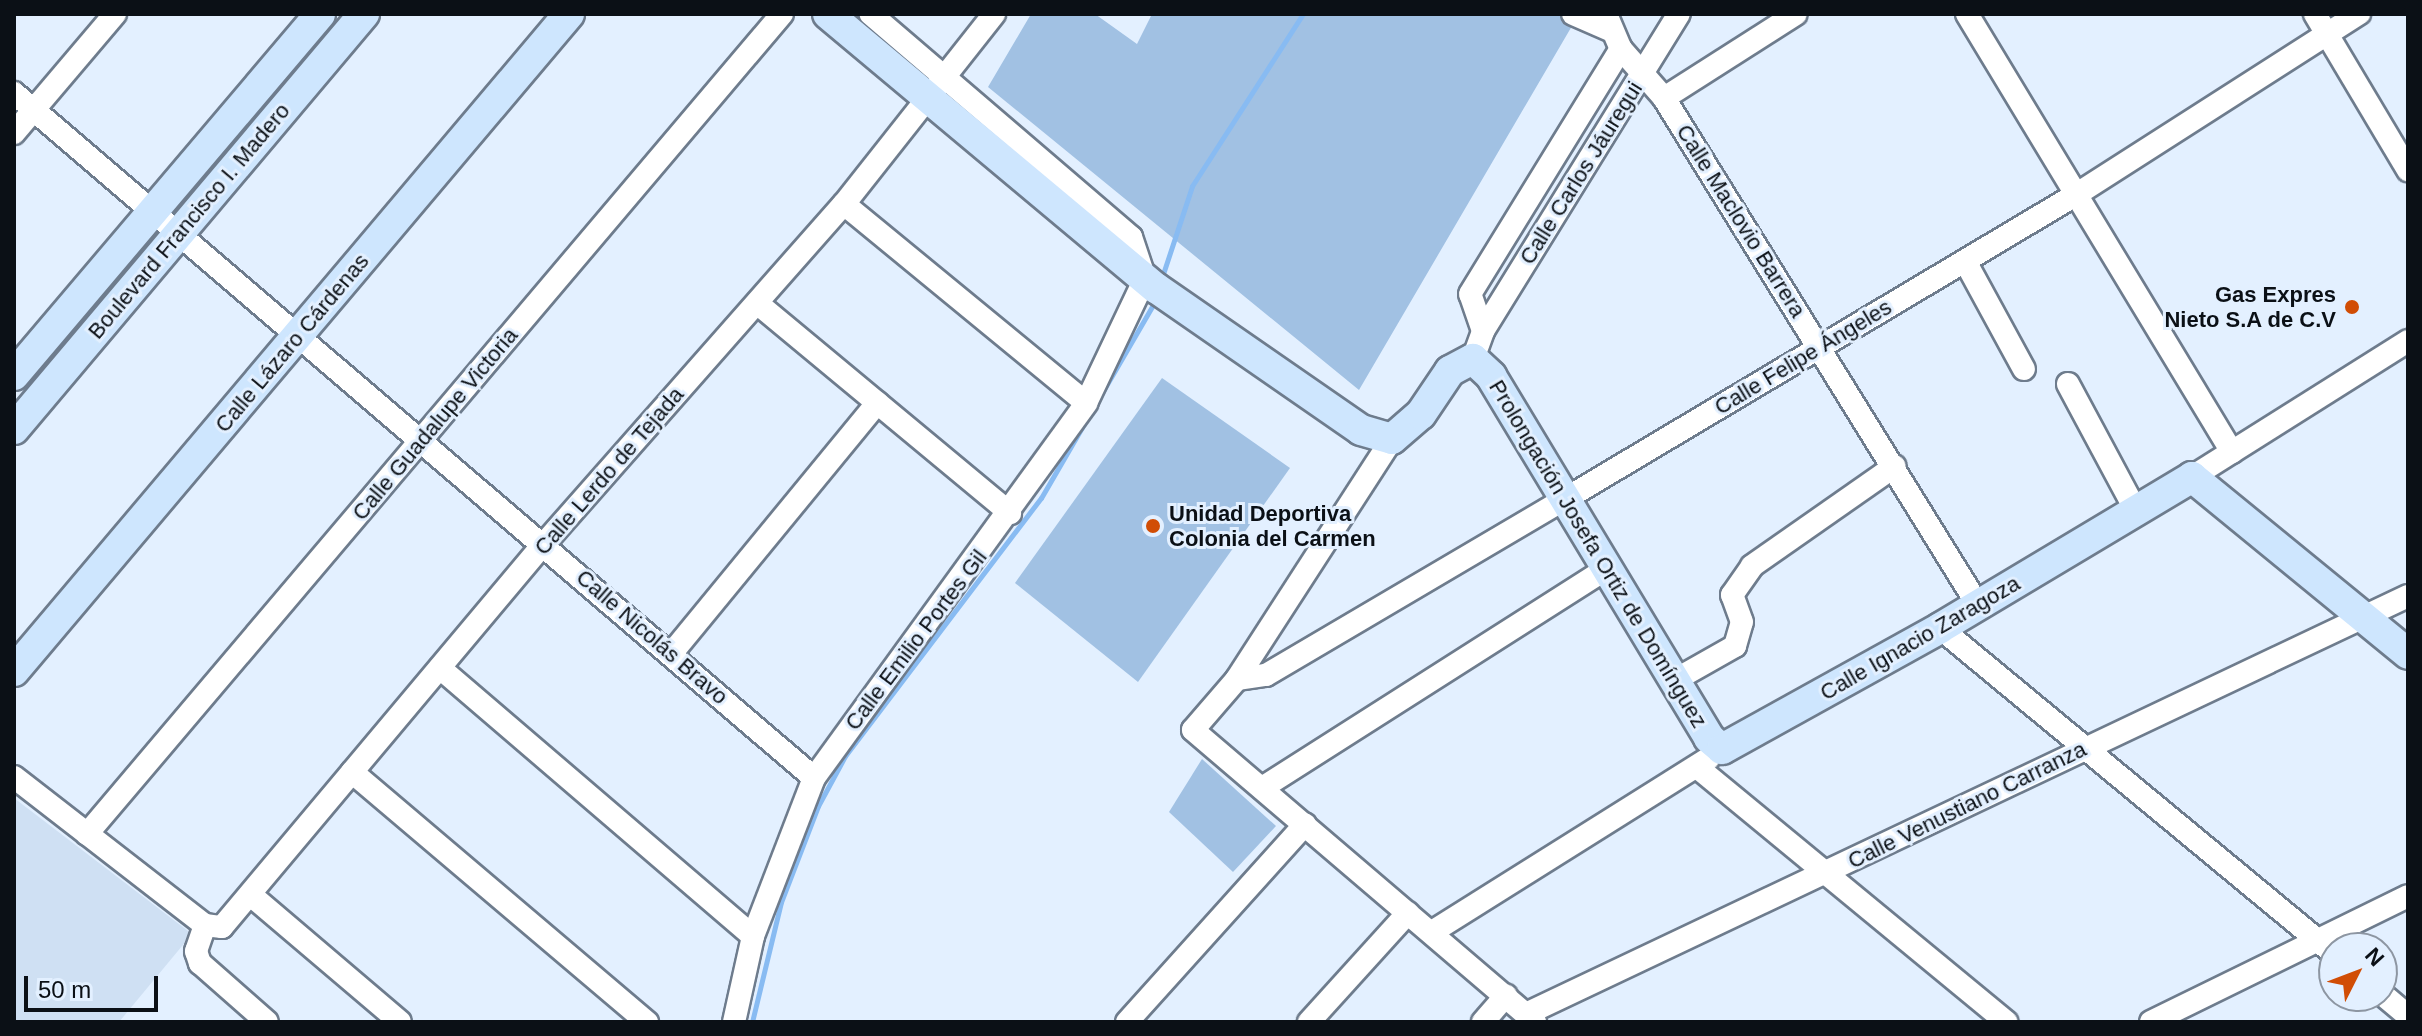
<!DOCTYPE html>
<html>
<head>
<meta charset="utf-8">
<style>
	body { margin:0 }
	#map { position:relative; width:2422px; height:1036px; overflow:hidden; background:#e3f0ff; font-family:Arial,sans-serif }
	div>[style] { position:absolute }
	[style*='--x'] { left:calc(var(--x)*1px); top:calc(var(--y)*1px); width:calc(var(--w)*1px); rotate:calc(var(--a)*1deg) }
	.built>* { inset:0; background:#cfe0f3 }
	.green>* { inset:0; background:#a1c1e3 }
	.stream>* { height:5px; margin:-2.5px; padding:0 2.5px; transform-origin:2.5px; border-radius:2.5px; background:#88bbf2 }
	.roads { filter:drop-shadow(2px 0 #6e7c8d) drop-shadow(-2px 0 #6e7c8d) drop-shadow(0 2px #6e7c8d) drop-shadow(0 -2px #6e7c8d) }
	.street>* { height:22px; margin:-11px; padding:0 11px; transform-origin:11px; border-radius:11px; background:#fff }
	.secondary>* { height:30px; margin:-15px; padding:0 15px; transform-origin:15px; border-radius:15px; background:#cee6fe }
	.dots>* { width:22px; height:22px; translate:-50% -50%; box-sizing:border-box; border:4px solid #e3f0ff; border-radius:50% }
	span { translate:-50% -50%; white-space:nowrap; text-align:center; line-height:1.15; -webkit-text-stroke:6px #e3f0ff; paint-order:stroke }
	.street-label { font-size:22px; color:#0b1016 }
	.poi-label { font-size:22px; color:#0b1016; font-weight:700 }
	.right { translate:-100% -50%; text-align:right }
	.left { translate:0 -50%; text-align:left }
	.frame { position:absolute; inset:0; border:16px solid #0b1016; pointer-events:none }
	.north { position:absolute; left:2318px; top:932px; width:80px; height:80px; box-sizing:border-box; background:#e3f0ff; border:2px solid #8d96a2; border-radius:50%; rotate:48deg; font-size:22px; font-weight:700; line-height:32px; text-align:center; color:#0b1016 }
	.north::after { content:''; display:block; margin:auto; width:28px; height:36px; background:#d14d05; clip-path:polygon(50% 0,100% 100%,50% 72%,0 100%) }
	.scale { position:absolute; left:24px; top:976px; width:134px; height:36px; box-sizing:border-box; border:4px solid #0b1016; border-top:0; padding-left:10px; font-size:24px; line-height:28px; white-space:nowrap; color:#0b1016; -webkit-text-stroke:6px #e3f0ff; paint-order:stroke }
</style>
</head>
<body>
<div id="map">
	<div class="built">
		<div style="clip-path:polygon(14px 798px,192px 934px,119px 1022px,14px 1022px)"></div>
	</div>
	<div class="green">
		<div style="clip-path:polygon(1031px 14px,1095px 14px,1137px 44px,1152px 14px,1579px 14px,1359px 390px,988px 87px)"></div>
		<div style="clip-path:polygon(1162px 378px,1290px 468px,1138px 682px,1015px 583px)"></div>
		<div style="clip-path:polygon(1202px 759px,1276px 826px,1233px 872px,1169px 812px)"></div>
	</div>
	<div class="stream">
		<div style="--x:1161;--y:280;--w:99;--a:-71.7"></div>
		<div style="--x:1192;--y:186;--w:205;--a:-57.2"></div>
		<div style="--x:752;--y:1022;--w:123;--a:-76.4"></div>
		<div style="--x:781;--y:902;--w:103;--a:-68.9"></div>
		<div style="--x:818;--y:806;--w:57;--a:-61.6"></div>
		<div style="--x:845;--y:756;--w:324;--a:-52.8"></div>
		<div style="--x:1041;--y:498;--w:228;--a:-59.9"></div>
	</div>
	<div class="roads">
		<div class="street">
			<div style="--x:1573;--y:14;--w:40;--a:23.4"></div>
			<div style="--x:1606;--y:14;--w:38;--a:67"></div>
			<div style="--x:1621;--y:49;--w:65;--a:48.7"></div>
			<div style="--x:1664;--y:98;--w:596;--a:58.23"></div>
			<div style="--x:1967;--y:14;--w:512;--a:58.83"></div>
			<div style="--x:2315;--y:14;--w:182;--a:59.2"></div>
			<div style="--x:14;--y:93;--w:1053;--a:40.57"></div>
			<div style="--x:1664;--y:98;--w:156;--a:-32.5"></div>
			<div style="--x:14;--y:133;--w:156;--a:-49.7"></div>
			<div style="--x:844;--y:204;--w:313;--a:39.4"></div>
			<div style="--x:1965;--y:261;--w:123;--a:61.4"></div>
			<div style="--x:757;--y:303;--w:329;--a:39.7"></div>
			<div style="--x:1483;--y:331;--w:39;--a:-109"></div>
			<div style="--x:1470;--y:294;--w:288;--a:-58.4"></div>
			<div style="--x:1473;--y:359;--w:30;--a:-70"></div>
			<div style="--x:1483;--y:331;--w:373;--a:-58.3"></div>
			<div style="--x:2068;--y:384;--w:144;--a:61.8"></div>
			<div style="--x:1392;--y:439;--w:286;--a:122.9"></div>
			<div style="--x:1237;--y:679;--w:67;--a:130.8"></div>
			<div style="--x:1193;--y:730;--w:450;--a:40.5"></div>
			<div style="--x:2192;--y:477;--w:255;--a:-32.2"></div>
			<div style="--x:1940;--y:628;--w:511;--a:39.6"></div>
			<div style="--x:671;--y:654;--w:325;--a:-50.6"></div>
			<div style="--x:440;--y:668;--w:412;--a:40.6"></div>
			<div style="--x:1237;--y:679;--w:29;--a:-8"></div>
			<div style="--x:1266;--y:675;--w:349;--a:-30.5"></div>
			<div style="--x:1567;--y:498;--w:594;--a:-30.8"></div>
			<div style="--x:2077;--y:194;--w:335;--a:-32.6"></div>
			<div style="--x:1675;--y:680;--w:69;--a:-29.5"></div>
			<div style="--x:1735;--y:646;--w:25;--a:-74"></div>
			<div style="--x:1742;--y:622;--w:29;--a:-110"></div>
			<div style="--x:1732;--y:595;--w:35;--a:-55"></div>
			<div style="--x:1752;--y:566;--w:174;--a:-35"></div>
			<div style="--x:1697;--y:767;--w:401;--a:39.5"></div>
			<div style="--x:352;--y:772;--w:387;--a:40.3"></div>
			<div style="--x:14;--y:777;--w:242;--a:37.8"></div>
			<div style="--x:205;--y:925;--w:17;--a:7"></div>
			<div style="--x:222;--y:927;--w:499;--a:-50"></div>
			<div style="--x:543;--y:545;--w:455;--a:-48.6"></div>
			<div style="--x:844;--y:204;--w:242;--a:-51.7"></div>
			<div style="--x:1262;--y:788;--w:411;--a:-32.5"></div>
			<div style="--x:87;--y:834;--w:1075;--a:-49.72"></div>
			<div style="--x:252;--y:896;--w:194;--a:40.4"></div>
			<div style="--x:205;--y:925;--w:28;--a:109"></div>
			<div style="--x:196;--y:951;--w:13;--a:72"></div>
			<div style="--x:200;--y:963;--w:89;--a:41.4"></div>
			<div style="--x:1432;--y:932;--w:326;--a:-32.1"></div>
			<div style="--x:2382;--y:994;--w:34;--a:40"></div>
			<div style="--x:1526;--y:1014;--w:976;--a:-25.36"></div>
			<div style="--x:734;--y:1022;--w:88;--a:-77.5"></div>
			<div style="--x:753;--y:936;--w:169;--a:-68.9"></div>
			<div style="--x:814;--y:778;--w:463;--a:-54"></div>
			<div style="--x:1086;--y:403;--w:137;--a:-64.6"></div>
			<div style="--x:1145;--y:279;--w:44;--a:-108.4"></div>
			<div style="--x:1131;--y:237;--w:343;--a:-139.4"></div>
			<div style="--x:1127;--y:1022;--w:266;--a:-48"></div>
			<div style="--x:1309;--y:1022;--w:147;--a:-47.8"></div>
			<div style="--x:1483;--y:1022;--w:35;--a:-49"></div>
			<div style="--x:2151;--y:1022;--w:286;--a:-26.1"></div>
		</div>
		<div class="secondary">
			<div style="--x:828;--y:14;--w:427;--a:39.9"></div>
			<div style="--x:1156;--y:288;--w:249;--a:34.7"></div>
			<div style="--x:1361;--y:430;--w:32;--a:16"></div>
			<div style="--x:1392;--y:439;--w:38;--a:-41"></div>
			<div style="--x:1421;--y:414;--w:52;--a:-56"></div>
			<div style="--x:1450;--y:371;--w:26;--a:-28"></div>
			<div style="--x:1473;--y:359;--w:25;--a:43"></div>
			<div style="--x:1491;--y:376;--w:423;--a:58.9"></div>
			<div style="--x:1709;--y:738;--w:17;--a:40"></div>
			<div style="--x:1722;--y:749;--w:249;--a:-29"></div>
			<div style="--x:1940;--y:628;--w:294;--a:-30.9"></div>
			<div style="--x:2192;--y:477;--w:279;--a:39.3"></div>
			<div style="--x:14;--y:375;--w:473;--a:-49.7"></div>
			<div style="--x:14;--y:429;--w:543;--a:-49.86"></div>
			<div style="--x:14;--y:671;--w:860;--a:-49.81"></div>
		</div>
	</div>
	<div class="dots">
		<div style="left:2352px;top:307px;background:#d14d05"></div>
		<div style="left:1153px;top:526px;background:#d14d05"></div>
	</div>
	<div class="street-label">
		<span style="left:1581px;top:173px;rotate:-58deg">Calle Carlos Jáuregui</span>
		<span style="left:189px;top:221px;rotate:-50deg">Boulevard Francisco I. Madero</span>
		<span style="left:1741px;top:221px;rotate:58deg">Calle Maclovio Barrera</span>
		<span style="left:292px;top:343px;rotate:-50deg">Calle Lázaro Cárdenas</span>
		<span style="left:1803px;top:357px;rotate:-31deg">Calle Felipe Ángeles</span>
		<span style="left:435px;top:424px;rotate:-50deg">Calle Guadalupe Victoria</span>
		<span style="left:609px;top:471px;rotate:-49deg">Calle Lerdo de Tejada</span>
		<span style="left:1598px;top:554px;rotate:59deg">Prolongación Josefa Ortiz de Domínguez</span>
		<span style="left:652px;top:637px;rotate:41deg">Calle Nicolás Bravo</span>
		<span style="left:1920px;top:638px;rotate:-30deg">Calle Ignacio Zaragoza</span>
		<span style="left:916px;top:640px;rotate:-53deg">Calle Emilio Portes Gil</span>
		<span style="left:1967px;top:805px;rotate:-26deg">Calle Venustiano Carranza</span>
	</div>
	<div class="poi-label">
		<span class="right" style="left:2336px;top:307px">Gas Expres<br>Nieto S.A de C.V</span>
		<span class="left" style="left:1169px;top:526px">Unidad Deportiva<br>Colonia del Carmen</span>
	</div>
	<div class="frame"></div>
	<div class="north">N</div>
	<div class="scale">50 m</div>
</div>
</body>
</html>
